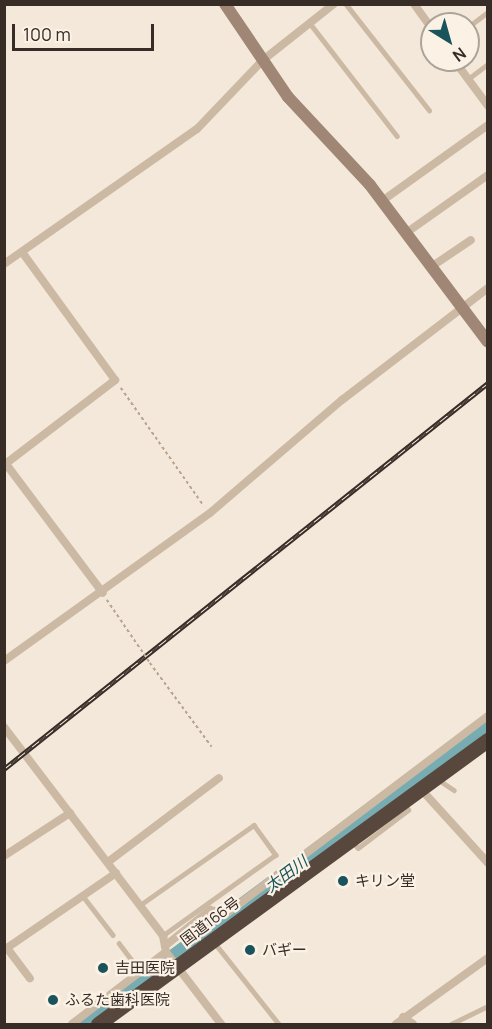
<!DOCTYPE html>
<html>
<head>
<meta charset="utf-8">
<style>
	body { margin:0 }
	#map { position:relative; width:492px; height:1029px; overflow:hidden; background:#f3e8d9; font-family:Manrope,"Noto Sans JP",sans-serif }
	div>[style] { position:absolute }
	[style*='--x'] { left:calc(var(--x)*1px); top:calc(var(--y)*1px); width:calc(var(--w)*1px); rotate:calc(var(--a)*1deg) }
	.river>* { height:16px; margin:-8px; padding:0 8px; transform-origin:8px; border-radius:8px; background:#76acb2 }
	.path>* { height:1.5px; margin-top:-0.75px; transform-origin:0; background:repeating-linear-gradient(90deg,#b8a38e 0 3px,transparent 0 6px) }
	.lane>* { height:4.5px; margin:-2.25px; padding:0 2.25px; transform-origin:2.25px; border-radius:2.25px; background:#ccb9a4 }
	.street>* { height:8px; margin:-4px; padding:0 4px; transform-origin:4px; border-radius:4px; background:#ccb9a4 }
	.secondary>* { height:12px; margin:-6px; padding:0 6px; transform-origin:6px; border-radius:6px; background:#a08775 }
	.highway>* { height:15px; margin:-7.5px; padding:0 7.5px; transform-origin:7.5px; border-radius:7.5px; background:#58473c }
	.rail>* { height:5px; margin-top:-2.5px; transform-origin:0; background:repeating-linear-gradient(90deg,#fbf2e5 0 9px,#372c26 0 18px); box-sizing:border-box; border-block:2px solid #372c26 }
	.path-bridge>* { height:1.5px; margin-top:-0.75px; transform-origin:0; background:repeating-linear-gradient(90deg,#b8a38e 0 3px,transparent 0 6px) }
	.dots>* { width:16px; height:16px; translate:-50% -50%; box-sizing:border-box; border:3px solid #fbf2e5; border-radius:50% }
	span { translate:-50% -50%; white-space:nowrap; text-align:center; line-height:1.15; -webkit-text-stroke:4.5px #fbf2e5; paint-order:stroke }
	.poi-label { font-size:15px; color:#372c26 }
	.left { translate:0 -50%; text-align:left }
	.street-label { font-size:15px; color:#372c26 }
	.water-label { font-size:16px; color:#19535b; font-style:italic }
	.frame { position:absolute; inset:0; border:6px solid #372c26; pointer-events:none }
	.north { position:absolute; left:420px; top:12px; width:60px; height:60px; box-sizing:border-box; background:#fbf2e5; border:2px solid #ada399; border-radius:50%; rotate:143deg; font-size:16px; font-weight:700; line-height:24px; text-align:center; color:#372c26 }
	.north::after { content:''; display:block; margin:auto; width:21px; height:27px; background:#19535b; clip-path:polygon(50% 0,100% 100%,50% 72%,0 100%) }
	.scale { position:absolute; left:12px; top:24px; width:142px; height:27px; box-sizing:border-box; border:3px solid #372c26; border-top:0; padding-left:8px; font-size:18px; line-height:21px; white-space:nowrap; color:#372c26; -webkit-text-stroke:4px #fbf2e5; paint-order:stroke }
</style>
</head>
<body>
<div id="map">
	<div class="river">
		<div style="--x:84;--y:1024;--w:504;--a:-36.69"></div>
	</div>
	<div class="path">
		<div style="--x:121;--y:388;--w:144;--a:54.9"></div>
		<div style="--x:107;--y:600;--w:65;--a:55.6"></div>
		<div style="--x:150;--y:663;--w:104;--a:53.6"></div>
	</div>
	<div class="lane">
		<div style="--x:346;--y:4;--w:135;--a:51.9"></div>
		<div style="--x:309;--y:22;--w:144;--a:52.3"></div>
		<div style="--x:468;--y:27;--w:25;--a:-37"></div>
		<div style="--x:468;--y:79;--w:25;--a:-37"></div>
		<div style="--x:439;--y:780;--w:18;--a:34"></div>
		<div style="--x:354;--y:843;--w:6;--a:51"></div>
		<div style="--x:358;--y:848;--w:63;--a:-37.2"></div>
		<div style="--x:408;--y:810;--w:6;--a:-129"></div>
		<div style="--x:83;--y:896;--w:49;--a:52.4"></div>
		<div style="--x:140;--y:905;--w:139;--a:-35.1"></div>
		<div style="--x:254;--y:825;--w:37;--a:54"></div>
		<div style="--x:276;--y:855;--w:139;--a:144.4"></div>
		<div style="--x:214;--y:942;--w:105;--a:51.6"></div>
		<div style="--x:119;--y:943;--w:36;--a:53"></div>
		<div style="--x:451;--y:1024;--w:41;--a:-25.9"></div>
	</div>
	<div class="street">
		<div style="--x:414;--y:4;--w:31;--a:54"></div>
		<div style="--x:454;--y:60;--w:57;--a:53.5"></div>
		<div style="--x:382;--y:201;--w:130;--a:-35.6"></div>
		<div style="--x:406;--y:233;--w:100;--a:-35.3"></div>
		<div style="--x:4;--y:264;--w:236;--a:-35"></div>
		<div style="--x:197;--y:129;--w:95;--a:-46.3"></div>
		<div style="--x:263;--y:60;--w:90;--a:-38.3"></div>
		<div style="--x:431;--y:267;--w:48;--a:-34"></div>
		<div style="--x:6;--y:464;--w:161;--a:53.1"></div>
		<div style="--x:4;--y:465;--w:140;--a:-37.4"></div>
		<div style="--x:115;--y:380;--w:158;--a:-126"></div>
		<div style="--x:4;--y:661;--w:254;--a:-35.7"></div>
		<div style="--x:210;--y:513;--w:174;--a:-40.6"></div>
		<div style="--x:342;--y:400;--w:184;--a:-37.5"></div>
		<div style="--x:4;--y:727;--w:263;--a:52.7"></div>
		<div style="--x:163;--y:936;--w:16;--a:79"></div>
		<div style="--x:166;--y:952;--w:91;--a:52.6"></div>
		<div style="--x:419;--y:787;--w:103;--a:47.8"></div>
		<div style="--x:4;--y:856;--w:79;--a:-33.1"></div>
		<div style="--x:108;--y:862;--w:139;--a:-37.1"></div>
		<div style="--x:165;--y:946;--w:58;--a:-38.7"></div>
		<div style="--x:210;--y:910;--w:16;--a:14"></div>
		<div style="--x:226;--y:914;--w:328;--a:-37.1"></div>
		<div style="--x:7;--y:948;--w:38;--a:53"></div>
		<div style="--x:4;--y:950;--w:136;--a:-34.5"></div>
		<div style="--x:403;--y:1017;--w:12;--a:35"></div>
		<div style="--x:72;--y:1024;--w:118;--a:-37.5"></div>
		<div style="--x:396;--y:1024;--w:113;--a:-35.7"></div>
	</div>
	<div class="secondary">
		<div style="--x:225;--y:4;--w:112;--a:55.9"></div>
		<div style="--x:288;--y:97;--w:120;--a:47"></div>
		<div style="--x:370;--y:185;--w:196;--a:53.1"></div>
	</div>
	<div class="highway">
		<div style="--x:98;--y:1024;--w:482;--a:-36.1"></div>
	</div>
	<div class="rail">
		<div style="--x:4;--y:769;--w:619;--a:-38.57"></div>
	</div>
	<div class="path-bridge">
		<div style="--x:144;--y:654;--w:11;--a:56"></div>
	</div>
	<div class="dots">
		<div style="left:343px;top:881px;background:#19535b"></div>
		<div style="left:250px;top:950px;background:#19535b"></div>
		<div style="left:103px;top:968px;background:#19535b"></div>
		<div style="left:53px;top:1000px;background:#19535b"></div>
	</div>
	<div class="poi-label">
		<span class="left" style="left:355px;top:881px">キリン堂</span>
		<span class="left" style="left:262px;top:950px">バギー</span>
		<span class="left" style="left:115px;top:968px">吉田医院</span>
		<span class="left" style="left:65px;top:1000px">ふるた歯科医院</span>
	</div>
	<div class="street-label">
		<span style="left:210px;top:921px;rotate:-37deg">国道166号</span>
	</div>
	<div class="water-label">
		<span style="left:286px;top:874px;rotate:-37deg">太田川</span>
	</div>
	<div class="frame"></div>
	<div class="north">N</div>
	<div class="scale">100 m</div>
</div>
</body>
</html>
